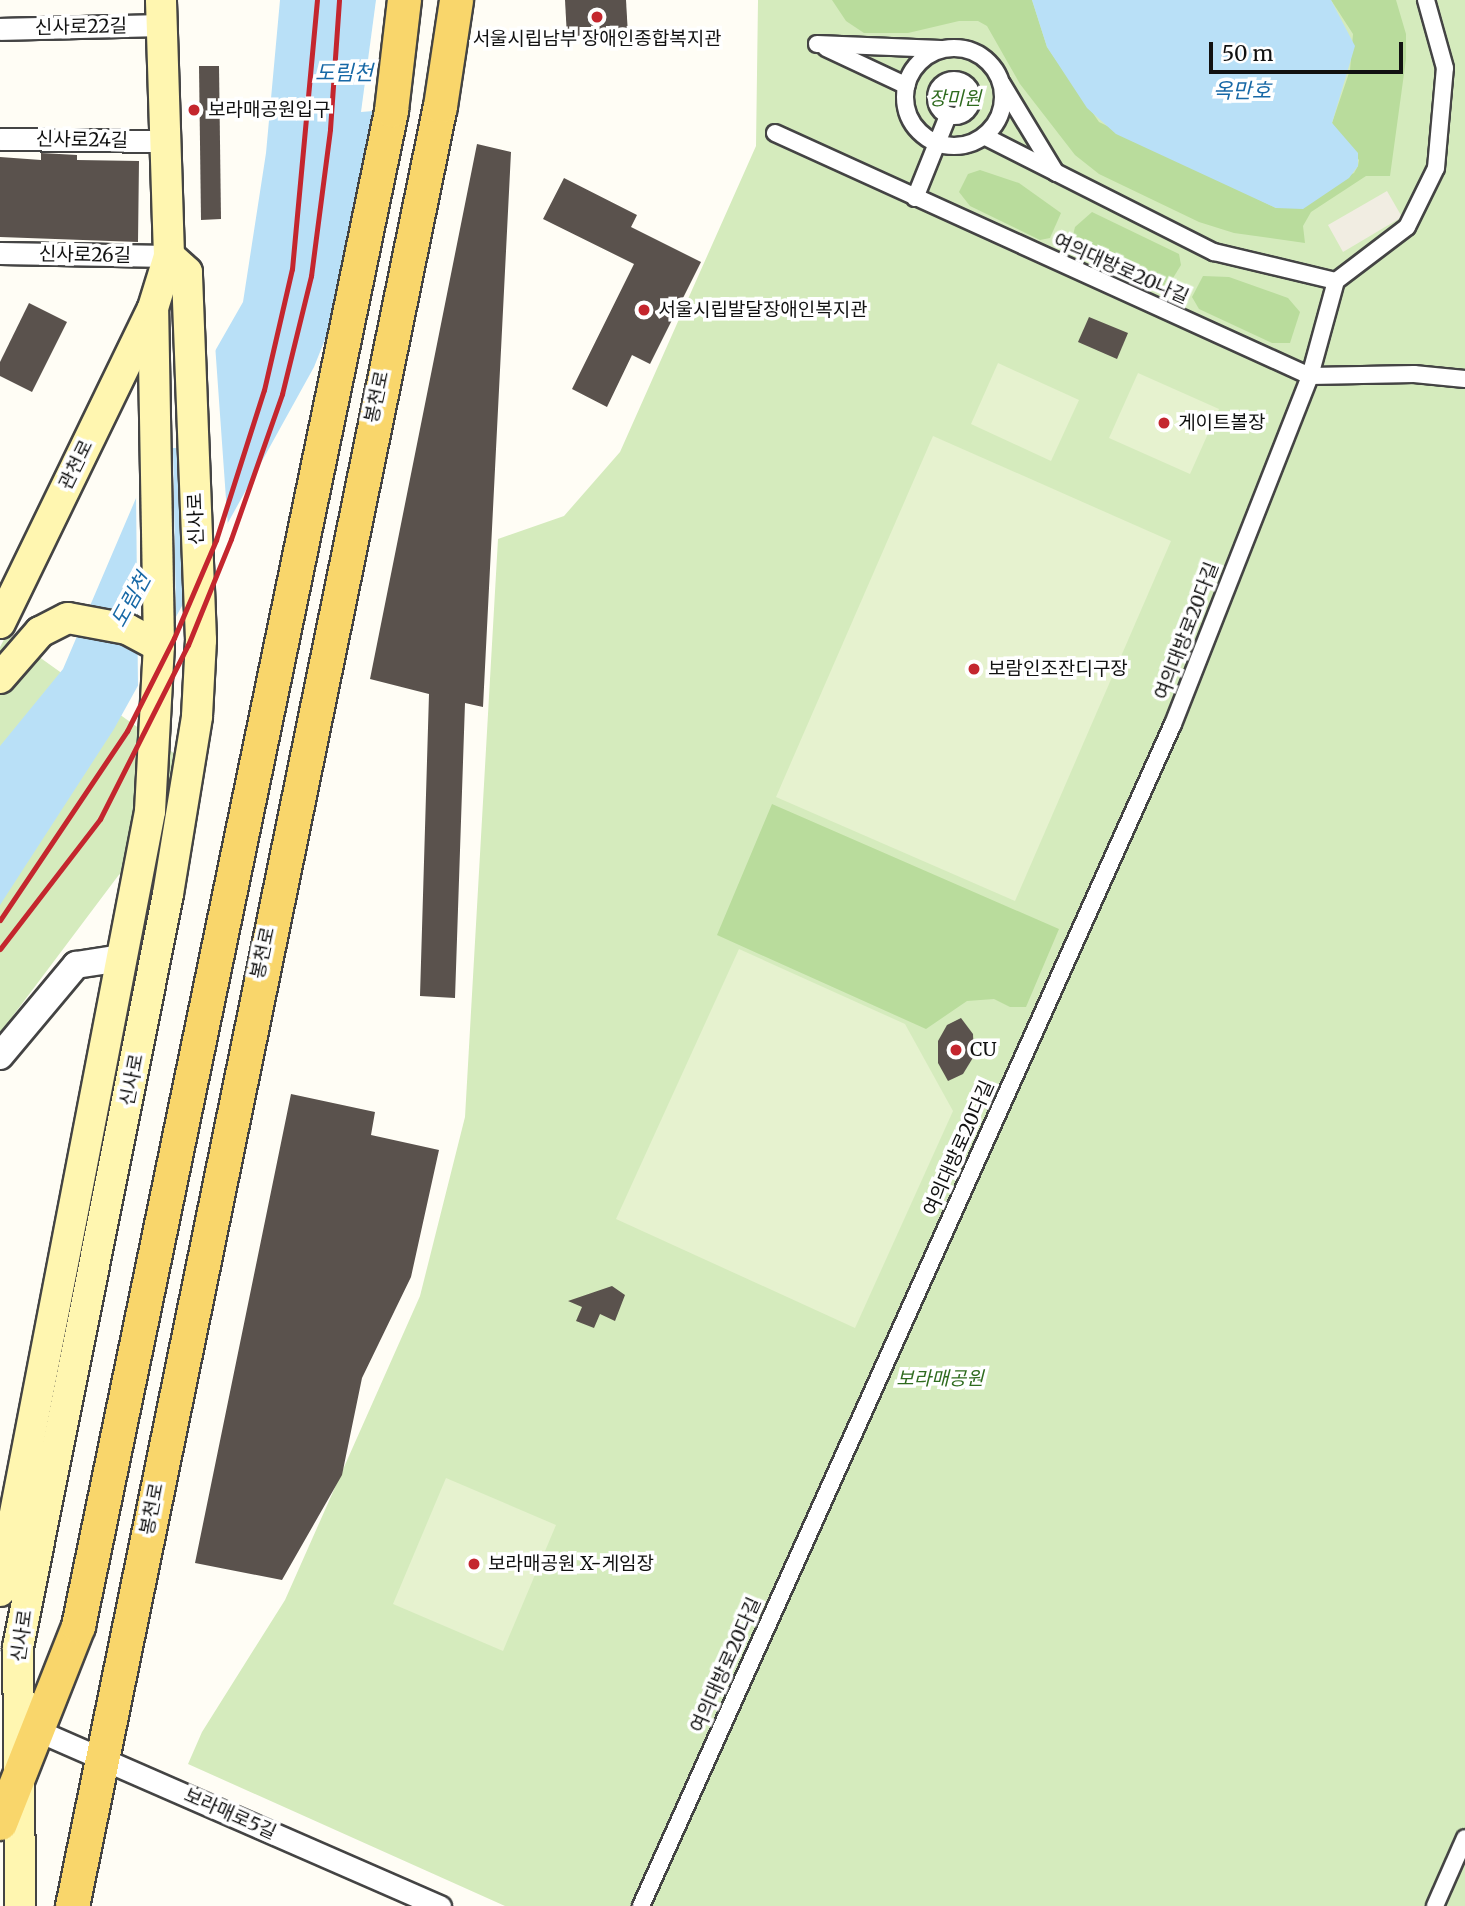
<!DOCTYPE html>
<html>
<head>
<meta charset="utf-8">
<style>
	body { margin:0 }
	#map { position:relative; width:1465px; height:1906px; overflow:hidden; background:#fffdf5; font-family:Merriweather,"Noto Sans KR",serif }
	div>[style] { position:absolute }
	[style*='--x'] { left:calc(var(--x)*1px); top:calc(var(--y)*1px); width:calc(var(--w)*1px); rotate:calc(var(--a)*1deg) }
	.green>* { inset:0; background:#d5ebbd }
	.forest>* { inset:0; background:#b9dc9c }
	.pitch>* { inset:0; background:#e6f2cf }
	.plaza>* { inset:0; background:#f1ede2 }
	.water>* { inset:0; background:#b9e0f7 }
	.pier>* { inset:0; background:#fffdf5 }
	.building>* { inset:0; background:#5a524d }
	.roads { filter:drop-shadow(2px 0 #444) drop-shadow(-2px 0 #444) drop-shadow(0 2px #444) drop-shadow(0 -2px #444) }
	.pedestrian>* { height:16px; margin:-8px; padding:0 8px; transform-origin:8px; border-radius:8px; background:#fff }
	.pedestrian>.ring { margin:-8px; padding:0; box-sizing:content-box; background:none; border:16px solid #fff; border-radius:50% }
	.minor>* { height:21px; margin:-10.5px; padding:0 10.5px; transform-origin:10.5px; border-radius:10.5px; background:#fff }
	.tertiary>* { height:26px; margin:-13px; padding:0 13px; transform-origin:13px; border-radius:13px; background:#fff }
	.secondary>* { height:30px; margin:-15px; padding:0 15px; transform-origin:15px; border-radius:15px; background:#fff6b0 }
	.primary>* { height:33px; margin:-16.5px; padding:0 16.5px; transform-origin:16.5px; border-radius:16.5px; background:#f9d66b }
	.rail>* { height:5px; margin:-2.5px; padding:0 2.5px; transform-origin:2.5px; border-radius:2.5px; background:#c4262e }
	.dots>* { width:19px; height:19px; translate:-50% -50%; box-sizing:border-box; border:4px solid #fff; border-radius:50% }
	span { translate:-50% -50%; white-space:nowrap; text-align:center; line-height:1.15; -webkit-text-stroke:7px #fff; paint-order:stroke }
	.street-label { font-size:19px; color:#111 }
	.poi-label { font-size:19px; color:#111 }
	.left { translate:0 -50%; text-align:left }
	.park-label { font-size:19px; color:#2f6b1f; font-style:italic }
	.water-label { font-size:21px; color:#1768a6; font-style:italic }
	.scale { position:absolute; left:1209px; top:42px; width:194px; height:32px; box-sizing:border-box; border:4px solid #111; border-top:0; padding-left:9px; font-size:21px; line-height:24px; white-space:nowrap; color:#111; -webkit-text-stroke:5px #fff; paint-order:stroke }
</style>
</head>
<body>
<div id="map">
	<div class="green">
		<div style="clip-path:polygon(758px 0,1465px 0,1465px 1906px,505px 1906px,188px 1764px,202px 1732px,285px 1600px,420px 1296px,465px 1117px,498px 539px,564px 516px,620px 452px,756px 146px)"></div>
		<div style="clip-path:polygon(7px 634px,182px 759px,164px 827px,118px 876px,0 1033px,0 647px)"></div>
	</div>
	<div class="forest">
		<div style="clip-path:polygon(832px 0,1032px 0,1047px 47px,1099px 122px,1276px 208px,1354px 173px,1358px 166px,1359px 160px,1332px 123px,1350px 70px,1353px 34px,1331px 0,1396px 0,1406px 34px,1406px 59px,1390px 176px,1366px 176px,1311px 212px,1303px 226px,1305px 243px,1234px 233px,1199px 222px,1099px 174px,1075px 155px,1020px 84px,987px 26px,978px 21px,959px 21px,908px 33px,864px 33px,846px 21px)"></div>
		<div style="clip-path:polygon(980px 170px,1019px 183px,1061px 213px,1050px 238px,1040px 240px,970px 206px,959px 192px,968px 174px)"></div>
		<div style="clip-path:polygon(1092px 212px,1179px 254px,1181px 265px,1170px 283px,1159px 287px,1074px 252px,1071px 243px,1075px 227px)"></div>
		<div style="clip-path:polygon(1203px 276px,1229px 277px,1288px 298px,1300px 312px,1290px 343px,1272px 343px,1199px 309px,1192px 297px)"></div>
		<div style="clip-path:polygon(772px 804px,1059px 929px,1026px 1007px,1010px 1007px,994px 999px,967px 1001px,926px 1029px,717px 935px)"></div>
	</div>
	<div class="pitch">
		<div style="clip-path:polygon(998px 363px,1079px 400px,1051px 461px,971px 424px)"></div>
		<div style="clip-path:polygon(1138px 373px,1219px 409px,1190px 474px,1109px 438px)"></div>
		<div style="clip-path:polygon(933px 436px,1171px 541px,1015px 901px,776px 797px)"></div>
		<div style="clip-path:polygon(739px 949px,905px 1024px,953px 1111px,855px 1328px,616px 1219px)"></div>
		<div style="clip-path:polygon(446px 1478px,556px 1525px,503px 1651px,393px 1604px)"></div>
	</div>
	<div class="plaza">
		<div style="clip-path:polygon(1387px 191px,1402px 217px,1343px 252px,1328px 225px)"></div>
	</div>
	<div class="water">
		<div style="clip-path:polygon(280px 0,425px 0,356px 262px,314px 367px,114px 729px,0 905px,0 746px,63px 669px,151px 463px,243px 302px,266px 153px)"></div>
		<div style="clip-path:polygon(1032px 0,1331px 0,1355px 46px,1332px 123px,1358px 153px,1358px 166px,1349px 178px,1303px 209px,1276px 208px,1116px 134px,1087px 108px,1047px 47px)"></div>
	</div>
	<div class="pier">
		<div style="clip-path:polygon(376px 0,428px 0,410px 108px,361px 112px)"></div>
		<div style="clip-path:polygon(215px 344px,228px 527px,192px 590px,182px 448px,173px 448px,176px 619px,138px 687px,136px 490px)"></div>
	</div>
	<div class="building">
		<div style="clip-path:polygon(565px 0,626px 0,628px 35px,567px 37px)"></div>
		<div style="clip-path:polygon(199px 66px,219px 66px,221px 219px,201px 220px)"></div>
		<div style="clip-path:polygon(477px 144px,511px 152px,483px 707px,465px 703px,455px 998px,420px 996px,429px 694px,370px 679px)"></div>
		<div style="clip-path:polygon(41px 153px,77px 155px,77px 160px,139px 161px,138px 242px,0 237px,0 157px,41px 160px)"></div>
		<div style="clip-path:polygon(564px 178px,637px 215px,631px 227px,701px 262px,650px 364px,632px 355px,607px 407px,572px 389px,634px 264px,543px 219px)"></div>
		<div style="clip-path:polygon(29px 303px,67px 322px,32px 392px,0 376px,0 362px)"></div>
		<div style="clip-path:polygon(1089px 317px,1128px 333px,1117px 359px,1078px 342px)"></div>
		<div style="clip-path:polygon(961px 1018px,973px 1034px,974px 1056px,963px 1074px,948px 1081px,938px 1063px,938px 1041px,947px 1025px)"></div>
		<div style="clip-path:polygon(291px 1094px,375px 1112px,371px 1135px,439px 1150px,411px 1277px,362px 1378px,342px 1475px,282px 1580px,195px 1563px)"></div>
		<div style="clip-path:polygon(612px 1286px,625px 1295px,615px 1321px,600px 1314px,594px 1328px,576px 1321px,582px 1307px,568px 1301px)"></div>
	</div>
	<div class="roads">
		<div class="pedestrian">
			<div style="--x:817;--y:44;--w:124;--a:2.3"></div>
			<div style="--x:826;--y:48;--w:89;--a:25.1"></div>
			<div class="ring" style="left:905px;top:48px;width:82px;height:82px"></div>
			<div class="ring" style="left:936px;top:80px;width:20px;height:20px"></div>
			<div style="--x:1002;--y:84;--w:104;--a:58.8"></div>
			<div style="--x:775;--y:133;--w:588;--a:24.43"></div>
			<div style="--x:1310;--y:376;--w:104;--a:-1.1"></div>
			<div style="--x:1414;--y:374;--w:51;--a:5.6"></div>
			<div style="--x:984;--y:136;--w:258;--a:26.8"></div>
			<div style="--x:1214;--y:252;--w:125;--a:13.4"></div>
			<div style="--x:915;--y:198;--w:88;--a:-68.1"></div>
			<div style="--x:1336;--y:281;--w:89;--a:-37.3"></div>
			<div style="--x:1407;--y:227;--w:66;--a:-63.8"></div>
			<div style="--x:1436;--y:168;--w:100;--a:-84.9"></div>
			<div style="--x:1445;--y:68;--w:71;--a:-105.6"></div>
			<div style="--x:641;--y:1906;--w:1296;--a:-65.77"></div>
			<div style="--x:1173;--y:724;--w:374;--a:-68.5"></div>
			<div style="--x:1310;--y:376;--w:98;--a:-74.7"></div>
			<div style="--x:1435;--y:1906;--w:74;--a:-66.2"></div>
		</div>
		<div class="minor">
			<div style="--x:0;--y:29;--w:162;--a:-1.4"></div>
			<div style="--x:0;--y:139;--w:163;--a:0.7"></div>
			<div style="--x:0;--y:253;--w:169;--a:1"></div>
			<div style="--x:25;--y:1725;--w:453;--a:23.6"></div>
		</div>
		<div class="tertiary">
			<div style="--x:0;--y:1056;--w:119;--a:-50.1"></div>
			<div style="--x:76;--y:965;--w:47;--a:-8.7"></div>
		</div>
		<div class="secondary">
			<div style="--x:0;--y:623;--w:346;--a:-64.1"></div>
			<div style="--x:0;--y:678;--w:61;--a:-49"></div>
			<div style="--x:40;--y:632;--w:31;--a:-27"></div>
			<div style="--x:68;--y:618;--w:60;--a:10.6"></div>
			<div style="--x:127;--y:629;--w:36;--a:28"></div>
			<div style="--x:0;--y:1591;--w:794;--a:-79.11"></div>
			<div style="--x:150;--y:811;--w:165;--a:-86.9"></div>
			<div style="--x:159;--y:646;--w:338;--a:-91"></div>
			<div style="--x:153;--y:308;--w:54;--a:-72.9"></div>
			<div style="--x:169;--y:256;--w:256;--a:-91.8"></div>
			<div style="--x:20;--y:1906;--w:259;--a:-90.4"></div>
			<div style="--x:18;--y:1647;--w:768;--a:-78.73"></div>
			<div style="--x:168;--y:894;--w:180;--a:-80.7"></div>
			<div style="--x:197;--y:716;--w:76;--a:-87"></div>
			<div style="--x:201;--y:640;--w:368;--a:-92.2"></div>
			<div style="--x:187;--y:272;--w:24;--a:-138"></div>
		</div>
		<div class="primary">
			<div style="--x:0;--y:1823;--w:212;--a:-68.4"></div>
			<div style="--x:78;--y:1626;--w:1548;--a:-78.33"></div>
			<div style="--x:391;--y:110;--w:111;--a:-83.3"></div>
			<div style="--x:72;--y:1906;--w:1837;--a:-78.45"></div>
			<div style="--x:440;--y:106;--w:107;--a:-81.4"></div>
		</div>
	</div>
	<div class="rail">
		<div style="--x:0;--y:920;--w:228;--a:-56.1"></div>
		<div style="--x:127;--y:731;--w:104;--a:-63.2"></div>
		<div style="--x:174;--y:638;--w:107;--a:-66.8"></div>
		<div style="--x:216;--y:540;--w:157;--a:-72.3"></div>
		<div style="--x:264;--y:390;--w:124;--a:-77"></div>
		<div style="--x:292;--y:269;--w:270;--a:-84.7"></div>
		<div style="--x:0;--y:949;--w:164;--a:-52.4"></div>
		<div style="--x:100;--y:819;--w:195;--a:-63.2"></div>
		<div style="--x:188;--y:645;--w:114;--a:-67.9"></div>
		<div style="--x:231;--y:539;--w:154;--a:-70.6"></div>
		<div style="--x:282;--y:394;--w:122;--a:-76.2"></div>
		<div style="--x:311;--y:276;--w:148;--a:-82.6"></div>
		<div style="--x:330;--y:129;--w:129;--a:-86"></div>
	</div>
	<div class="dots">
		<div style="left:597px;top:17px;background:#c4262e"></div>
		<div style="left:194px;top:110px;background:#c4262e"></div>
		<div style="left:644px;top:310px;background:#c4262e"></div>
		<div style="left:1164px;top:423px;background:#c4262e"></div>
		<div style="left:974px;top:669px;background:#c4262e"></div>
		<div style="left:956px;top:1050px;background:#c4262e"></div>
		<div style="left:474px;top:1564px;background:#c4262e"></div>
	</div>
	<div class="street-label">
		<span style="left:81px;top:27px;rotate:-1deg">신사로22길</span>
		<span style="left:82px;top:140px;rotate:1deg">신사로24길</span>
		<span style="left:85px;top:255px;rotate:1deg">신사로26길</span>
		<span style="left:1121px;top:269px;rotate:24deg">여의대방로20나길</span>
		<span style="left:377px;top:397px;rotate:-78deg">봉천로</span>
		<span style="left:76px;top:465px;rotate:-64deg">관천로</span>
		<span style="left:196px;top:519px;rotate:-92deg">신사로</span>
		<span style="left:1187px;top:631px;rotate:-69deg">여의대방로20다길</span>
		<span style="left:263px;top:953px;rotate:-78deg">봉천로</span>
		<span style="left:132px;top:1080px;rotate:-79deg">신사로</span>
		<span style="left:959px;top:1148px;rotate:-66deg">여의대방로20다길</span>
		<span style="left:152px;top:1509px;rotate:-79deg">봉천로</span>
		<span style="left:22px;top:1636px;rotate:-82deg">신사로</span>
		<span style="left:726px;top:1665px;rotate:-66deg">여의대방로20다길</span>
		<span style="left:230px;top:1814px;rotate:24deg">보라매로5길</span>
	</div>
	<div class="poi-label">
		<span style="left:597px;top:39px">서울시립남부 장애인종합복지관</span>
		<span class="left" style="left:208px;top:110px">보라매공원입구</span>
		<span class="left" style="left:658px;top:310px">서울시립발달장애인복지관</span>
		<span class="left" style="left:1178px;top:423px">게이트볼장</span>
		<span class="left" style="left:988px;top:669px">보람인조잔디구장</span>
		<span class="left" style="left:970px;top:1050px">CU</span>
		<span class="left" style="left:488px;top:1564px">보라매공원 X-게임장</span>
	</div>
	<div class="park-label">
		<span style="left:955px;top:99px">장미원</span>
		<span style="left:940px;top:1379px">보라매공원</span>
	</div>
	<div class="water-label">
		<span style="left:344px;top:73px">도림천</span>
		<span style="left:1242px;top:91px">옥만호</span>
		<span style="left:131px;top:600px;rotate:-61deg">도림천</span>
	</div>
	<div class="scale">50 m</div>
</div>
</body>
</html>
